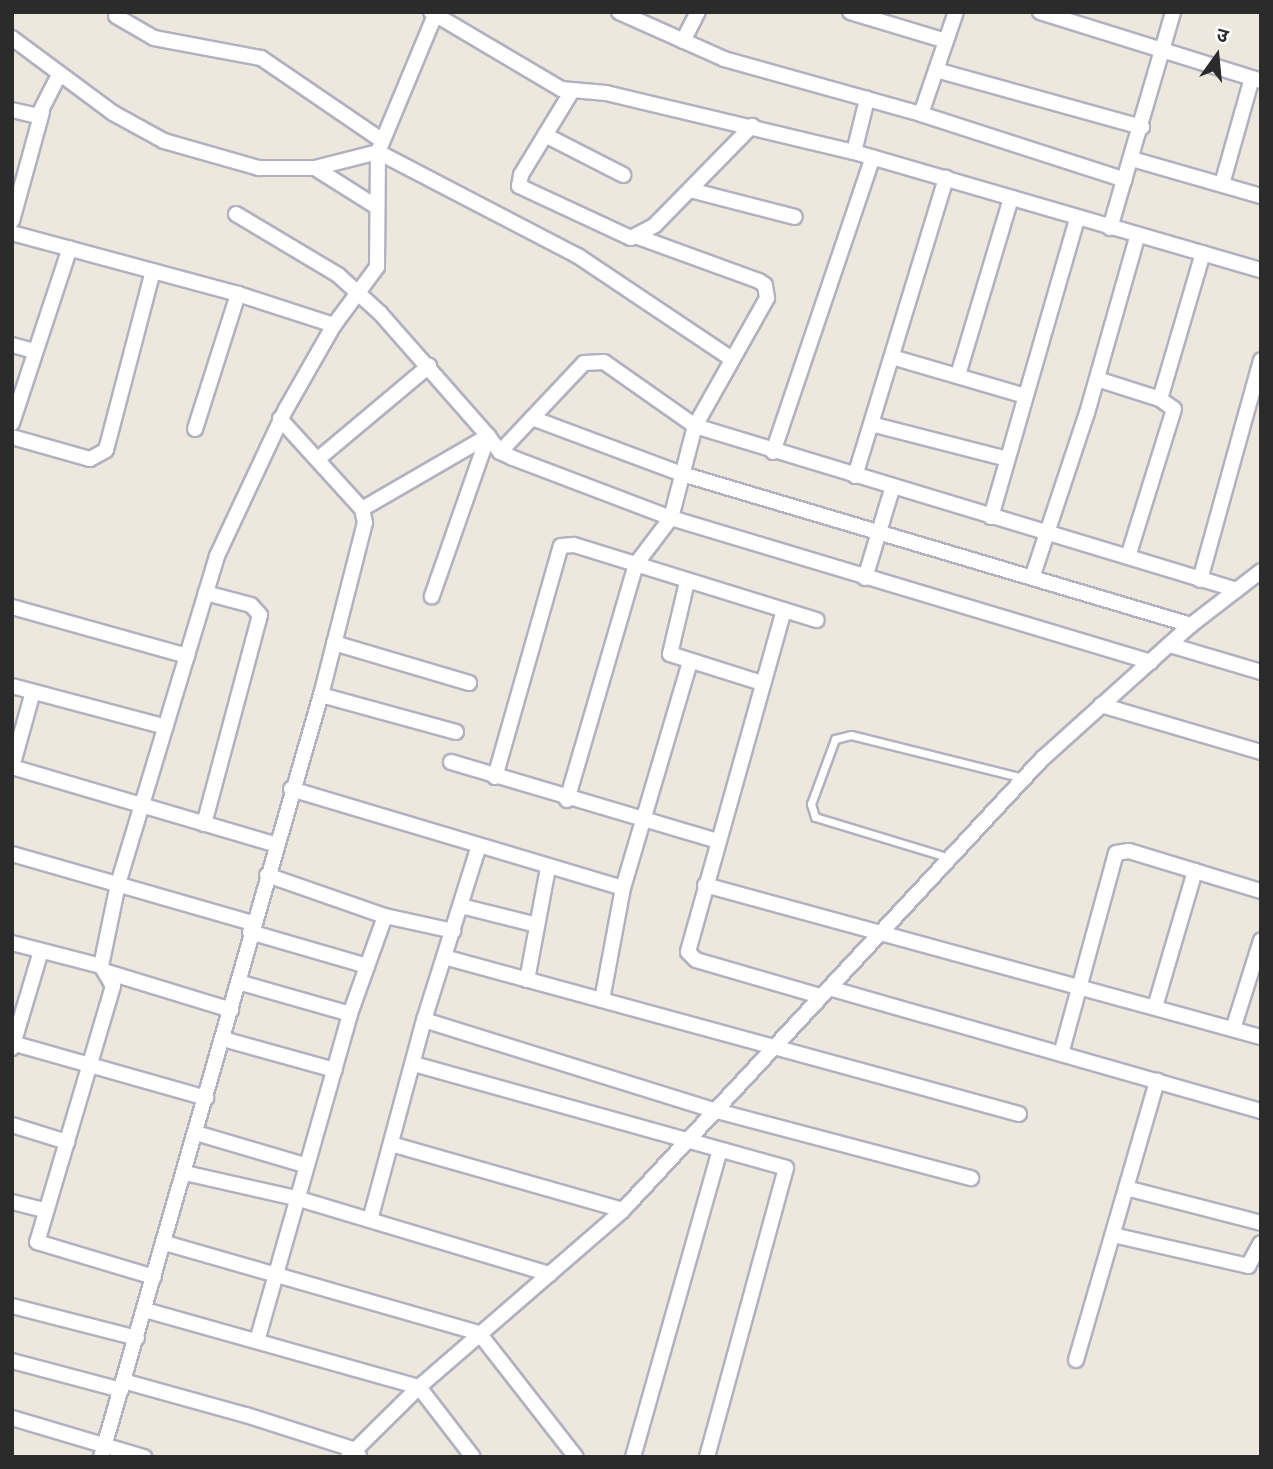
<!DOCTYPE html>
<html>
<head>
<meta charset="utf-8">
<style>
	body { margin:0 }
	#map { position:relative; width:1273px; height:1469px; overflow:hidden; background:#ede8dd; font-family:Cabin,"Noto Sans Devanagari",sans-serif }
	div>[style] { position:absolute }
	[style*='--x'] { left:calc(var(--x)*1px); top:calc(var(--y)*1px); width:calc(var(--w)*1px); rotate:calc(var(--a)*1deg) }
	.roads { filter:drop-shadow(2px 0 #b1b1bf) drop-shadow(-2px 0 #b1b1bf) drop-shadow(0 2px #b1b1bf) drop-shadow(0 -2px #b1b1bf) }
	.service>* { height:7px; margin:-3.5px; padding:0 3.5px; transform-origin:3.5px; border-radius:3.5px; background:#fff }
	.minor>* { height:14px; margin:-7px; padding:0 7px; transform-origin:7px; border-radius:7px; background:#fff }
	span { translate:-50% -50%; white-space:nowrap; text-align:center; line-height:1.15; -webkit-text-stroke:6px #fff; paint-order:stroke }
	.frame { position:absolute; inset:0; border:14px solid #2b2b2b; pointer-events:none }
	.north { position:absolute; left:1182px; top:21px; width:70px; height:70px; -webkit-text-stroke:5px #fff; paint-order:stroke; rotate:15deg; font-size:19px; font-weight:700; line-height:28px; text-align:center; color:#2b2b2b }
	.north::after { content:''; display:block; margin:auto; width:24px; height:32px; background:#2b2b2b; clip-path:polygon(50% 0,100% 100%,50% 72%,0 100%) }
</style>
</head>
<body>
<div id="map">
	<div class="roads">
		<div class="service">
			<div style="--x:950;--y:858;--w:141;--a:-163.1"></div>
			<div style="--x:815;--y:817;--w:14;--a:-107"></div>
			<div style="--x:811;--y:804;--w:69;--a:-69.7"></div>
			<div style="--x:835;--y:739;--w:16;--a:-14"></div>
			<div style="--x:851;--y:735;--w:177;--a:14"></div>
		</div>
		<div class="minor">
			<div style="--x:431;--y:12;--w:151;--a:30.6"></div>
			<div style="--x:561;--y:89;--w:45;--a:5.1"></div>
			<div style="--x:606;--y:93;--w:255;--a:13.4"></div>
			<div style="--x:854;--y:152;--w:424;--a:16.2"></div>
			<div style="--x:619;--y:12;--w:115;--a:24.1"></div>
			<div style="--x:724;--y:59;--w:205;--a:15.6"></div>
			<div style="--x:921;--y:114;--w:214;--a:17.9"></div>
			<div style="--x:850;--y:12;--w:100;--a:16.8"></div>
			<div style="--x:1040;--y:12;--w:232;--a:17.3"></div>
			<div style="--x:116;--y:16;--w:44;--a:30.1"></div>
			<div style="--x:154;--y:38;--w:109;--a:10.6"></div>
			<div style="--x:261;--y:58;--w:145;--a:34.3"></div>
			<div style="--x:12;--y:38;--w:126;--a:36.6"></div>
			<div style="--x:113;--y:113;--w:58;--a:28.8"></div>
			<div style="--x:164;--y:141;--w:99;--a:15.9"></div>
			<div style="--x:259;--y:168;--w:56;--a:0"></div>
			<div style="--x:315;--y:168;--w:71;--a:32.3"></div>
			<div style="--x:683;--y:41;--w:33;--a:-63"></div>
			<div style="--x:936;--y:70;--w:214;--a:15.5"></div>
			<div style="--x:572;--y:91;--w:98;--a:121.3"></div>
			<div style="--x:521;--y:175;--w:11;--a:100"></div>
			<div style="--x:519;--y:186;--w:123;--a:24.9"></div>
			<div style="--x:631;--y:238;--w:27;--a:-28"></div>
			<div style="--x:655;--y:225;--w:139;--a:-45.6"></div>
			<div style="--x:12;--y:110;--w:27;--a:13"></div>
			<div style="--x:38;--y:116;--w:46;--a:-62.9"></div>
			<div style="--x:921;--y:114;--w:108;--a:-71.1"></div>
			<div style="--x:545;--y:135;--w:88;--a:27.1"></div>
			<div style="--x:854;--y:152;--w:55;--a:-76.2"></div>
			<div style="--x:1132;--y:159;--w:134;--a:16"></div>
			<div style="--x:315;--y:168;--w:65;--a:-14.3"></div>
			<div style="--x:378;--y:152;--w:225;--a:27.5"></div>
			<div style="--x:578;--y:256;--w:185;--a:33.8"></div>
			<div style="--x:1222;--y:184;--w:110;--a:-74.2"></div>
			<div style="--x:690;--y:190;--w:108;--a:14.4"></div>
			<div style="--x:236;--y:214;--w:119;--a:30.9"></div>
			<div style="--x:338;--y:275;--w:57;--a:42.1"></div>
			<div style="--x:380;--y:313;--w:164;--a:48.7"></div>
			<div style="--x:488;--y:436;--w:170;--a:109.3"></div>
			<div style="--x:12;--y:221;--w:113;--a:-74.6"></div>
			<div style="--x:1110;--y:228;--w:225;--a:-73.7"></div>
			<div style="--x:12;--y:233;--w:234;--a:15.1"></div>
			<div style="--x:238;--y:294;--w:101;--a:17.9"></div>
			<div style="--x:12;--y:345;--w:23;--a:15"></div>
			<div style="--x:892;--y:357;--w:139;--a:16.3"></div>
			<div style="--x:958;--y:375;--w:185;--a:-73.3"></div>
			<div style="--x:1097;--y:379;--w:66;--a:17.6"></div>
			<div style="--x:1160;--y:399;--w:17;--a:36"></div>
			<div style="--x:1174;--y:409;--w:155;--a:107.3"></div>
			<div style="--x:1160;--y:399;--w:152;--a:-73.6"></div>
			<div style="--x:532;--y:418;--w:160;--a:20.5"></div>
			<div style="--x:682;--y:474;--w:531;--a:16.52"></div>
			<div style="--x:12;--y:423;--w:184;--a:-71.7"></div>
			<div style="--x:871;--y:424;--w:140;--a:14.4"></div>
			<div style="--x:195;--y:429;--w:142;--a:-72.3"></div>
			<div style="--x:12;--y:437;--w:81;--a:15.8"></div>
			<div style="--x:90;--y:459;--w:18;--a:-29"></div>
			<div style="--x:106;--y:450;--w:185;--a:-75.3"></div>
			<div style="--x:500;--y:452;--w:122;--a:-46.7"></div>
			<div style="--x:584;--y:363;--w:20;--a:-3"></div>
			<div style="--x:604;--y:362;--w:111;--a:35.1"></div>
			<div style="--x:695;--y:426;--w:566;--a:16.83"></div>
			<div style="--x:773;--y:452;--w:311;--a:-71.3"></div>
			<div style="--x:318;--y:459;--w:145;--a:-40"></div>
			<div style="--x:855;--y:476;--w:312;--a:-73"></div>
			<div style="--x:362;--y:509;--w:146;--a:-30.1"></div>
			<div style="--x:488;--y:436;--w:20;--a:53"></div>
			<div style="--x:500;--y:452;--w:14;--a:25"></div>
			<div style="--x:513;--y:458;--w:169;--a:20.8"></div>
			<div style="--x:671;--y:518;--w:501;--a:16.7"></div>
			<div style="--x:991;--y:517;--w:310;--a:-73.9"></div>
			<div style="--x:1033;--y:575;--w:171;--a:-71.6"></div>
			<div style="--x:1087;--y:413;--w:183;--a:-74.1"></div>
			<div style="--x:865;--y:578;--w:96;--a:-73.1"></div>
			<div style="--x:1200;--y:580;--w:228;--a:-74.5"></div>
			<div style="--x:687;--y:582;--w:74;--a:103.3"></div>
			<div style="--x:670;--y:654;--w:96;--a:17.5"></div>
			<div style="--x:12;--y:607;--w:182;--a:15.6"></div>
			<div style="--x:784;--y:610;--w:355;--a:105.7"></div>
			<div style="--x:688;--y:952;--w:11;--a:45"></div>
			<div style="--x:696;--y:960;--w:129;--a:16.2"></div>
			<div style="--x:334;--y:643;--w:141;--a:16.5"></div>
			<div style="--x:1170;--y:645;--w:95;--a:16.5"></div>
			<div style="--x:12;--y:686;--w:159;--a:14.9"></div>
			<div style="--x:321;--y:695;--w:140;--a:15.3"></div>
			<div style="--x:1101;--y:705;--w:167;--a:16.4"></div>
			<div style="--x:451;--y:762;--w:277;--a:16.5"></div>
			<div style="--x:12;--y:767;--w:273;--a:16.4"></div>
			<div style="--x:12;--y:767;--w:78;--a:-74.4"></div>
			<div style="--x:495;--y:777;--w:240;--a:-74.1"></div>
			<div style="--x:561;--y:546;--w:13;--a:-4"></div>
			<div style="--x:574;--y:545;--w:254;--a:17.2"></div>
			<div style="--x:291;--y:789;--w:346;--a:16.6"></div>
			<div style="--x:567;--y:800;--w:246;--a:-73.7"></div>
			<div style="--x:636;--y:564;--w:58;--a:-52.7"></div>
			<div style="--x:671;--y:518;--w:95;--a:-75.4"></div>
			<div style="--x:695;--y:426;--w:147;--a:-60.6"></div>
			<div style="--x:767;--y:298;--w:13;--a:-99"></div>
			<div style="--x:765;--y:285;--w:7;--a:-146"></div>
			<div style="--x:759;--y:281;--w:129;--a:-160"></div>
			<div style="--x:204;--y:824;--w:216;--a:-75"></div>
			<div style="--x:260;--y:615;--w:13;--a:-132"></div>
			<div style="--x:251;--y:605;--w:47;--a:-165.1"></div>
			<div style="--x:12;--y:854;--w:250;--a:16"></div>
			<div style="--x:267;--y:875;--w:125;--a:19.2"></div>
			<div style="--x:385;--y:916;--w:70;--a:12.4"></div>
			<div style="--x:705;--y:885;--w:576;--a:15.29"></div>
			<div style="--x:461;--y:906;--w:78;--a:14"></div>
			<div style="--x:250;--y:932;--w:122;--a:16.2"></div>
			<div style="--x:12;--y:943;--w:92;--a:14.5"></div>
			<div style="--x:101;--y:966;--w:84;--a:-78.3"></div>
			<div style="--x:118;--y:884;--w:343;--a:-73.2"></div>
			<div style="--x:217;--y:556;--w:162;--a:-64.9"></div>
			<div style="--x:286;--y:409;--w:97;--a:-60.3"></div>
			<div style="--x:334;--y:325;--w:72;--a:-53.4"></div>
			<div style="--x:377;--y:267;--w:115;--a:-89.5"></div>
			<div style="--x:378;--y:152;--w:148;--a:-67.4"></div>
			<div style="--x:444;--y:957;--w:596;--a:15.27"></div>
			<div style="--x:101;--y:966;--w:23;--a:59"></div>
			<div style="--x:113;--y:986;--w:267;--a:106.5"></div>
			<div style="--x:37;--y:1242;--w:122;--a:16.7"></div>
			<div style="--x:107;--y:972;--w:130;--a:17"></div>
			<div style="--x:527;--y:980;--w:114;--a:-79.4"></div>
			<div style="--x:238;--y:982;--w:116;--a:15.9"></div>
			<div style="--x:829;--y:988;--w:449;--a:15.9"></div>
			<div style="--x:602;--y:1000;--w:114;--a:-79.4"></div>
			<div style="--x:623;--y:888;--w:236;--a:-73.5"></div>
			<div style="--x:1155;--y:1007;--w:142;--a:-73.6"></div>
			<div style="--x:424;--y:1020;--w:307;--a:17.3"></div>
			<div style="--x:717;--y:1111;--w:263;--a:14.8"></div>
			<div style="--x:1233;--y:1029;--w:93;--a:-72.5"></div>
			<div style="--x:223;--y:1039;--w:116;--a:15.5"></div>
			<div style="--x:12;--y:1043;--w:202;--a:15.8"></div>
			<div style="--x:12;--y:1048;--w:101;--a:-73.4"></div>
			<div style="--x:1061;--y:1054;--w:208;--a:-74.7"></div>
			<div style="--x:1116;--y:853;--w:13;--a:-9"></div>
			<div style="--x:1129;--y:851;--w:138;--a:16.9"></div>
			<div style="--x:414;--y:1064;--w:386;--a:15.6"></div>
			<div style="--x:786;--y:1168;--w:300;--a:105.3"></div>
			<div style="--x:12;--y:1125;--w:58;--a:17.2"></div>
			<div style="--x:196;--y:1133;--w:114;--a:16.4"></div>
			<div style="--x:391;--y:1144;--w:241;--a:15.9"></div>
			<div style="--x:185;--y:1173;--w:114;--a:12.7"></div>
			<div style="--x:296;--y:1198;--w:265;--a:16.7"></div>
			<div style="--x:1126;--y:1188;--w:139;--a:14.5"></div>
			<div style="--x:12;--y:1202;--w:34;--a:14"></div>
			<div style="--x:370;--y:1220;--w:207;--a:-74.9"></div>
			<div style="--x:424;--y:1020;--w:182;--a:-72.5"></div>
			<div style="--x:1113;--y:1235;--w:139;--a:12.9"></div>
			<div style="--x:1248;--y:1266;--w:26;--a:-61"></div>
			<div style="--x:165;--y:1243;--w:327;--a:16"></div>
			<div style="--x:479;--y:1333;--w:157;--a:52"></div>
			<div style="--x:12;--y:1306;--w:129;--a:14.4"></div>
			<div style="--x:145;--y:1310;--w:285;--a:15.7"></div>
			<div style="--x:419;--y:1387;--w:88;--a:52.4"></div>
			<div style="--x:257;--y:1341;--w:340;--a:-74.1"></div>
			<div style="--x:350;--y:1014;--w:104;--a:-70.3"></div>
			<div style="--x:1076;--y:1360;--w:291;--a:-73.8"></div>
			<div style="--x:12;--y:1361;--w:113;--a:14.9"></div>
			<div style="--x:123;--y:1381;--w:128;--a:15.5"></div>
			<div style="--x:246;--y:1415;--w:115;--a:17.7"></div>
			<div style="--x:356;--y:1450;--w:7;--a:63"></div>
			<div style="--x:12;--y:1418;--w:138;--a:16.5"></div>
			<div style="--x:101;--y:1457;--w:793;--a:-73.9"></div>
			<div style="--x:321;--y:695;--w:178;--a:-75.7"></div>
			<div style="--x:365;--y:523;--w:14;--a:-102"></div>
			<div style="--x:362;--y:509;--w:122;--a:-132.3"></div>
			<div style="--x:348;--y:1457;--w:100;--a:-44.6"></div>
			<div style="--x:419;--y:1387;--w:270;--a:-40.9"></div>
			<div style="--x:623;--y:1210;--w:616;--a:-47.11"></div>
			<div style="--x:1042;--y:759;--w:200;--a:-42"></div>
			<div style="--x:1191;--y:625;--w:88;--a:-37.6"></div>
			<div style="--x:633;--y:1457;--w:319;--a:-74.2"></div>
		</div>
	</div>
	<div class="frame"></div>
	<div class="north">उ</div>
</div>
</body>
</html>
